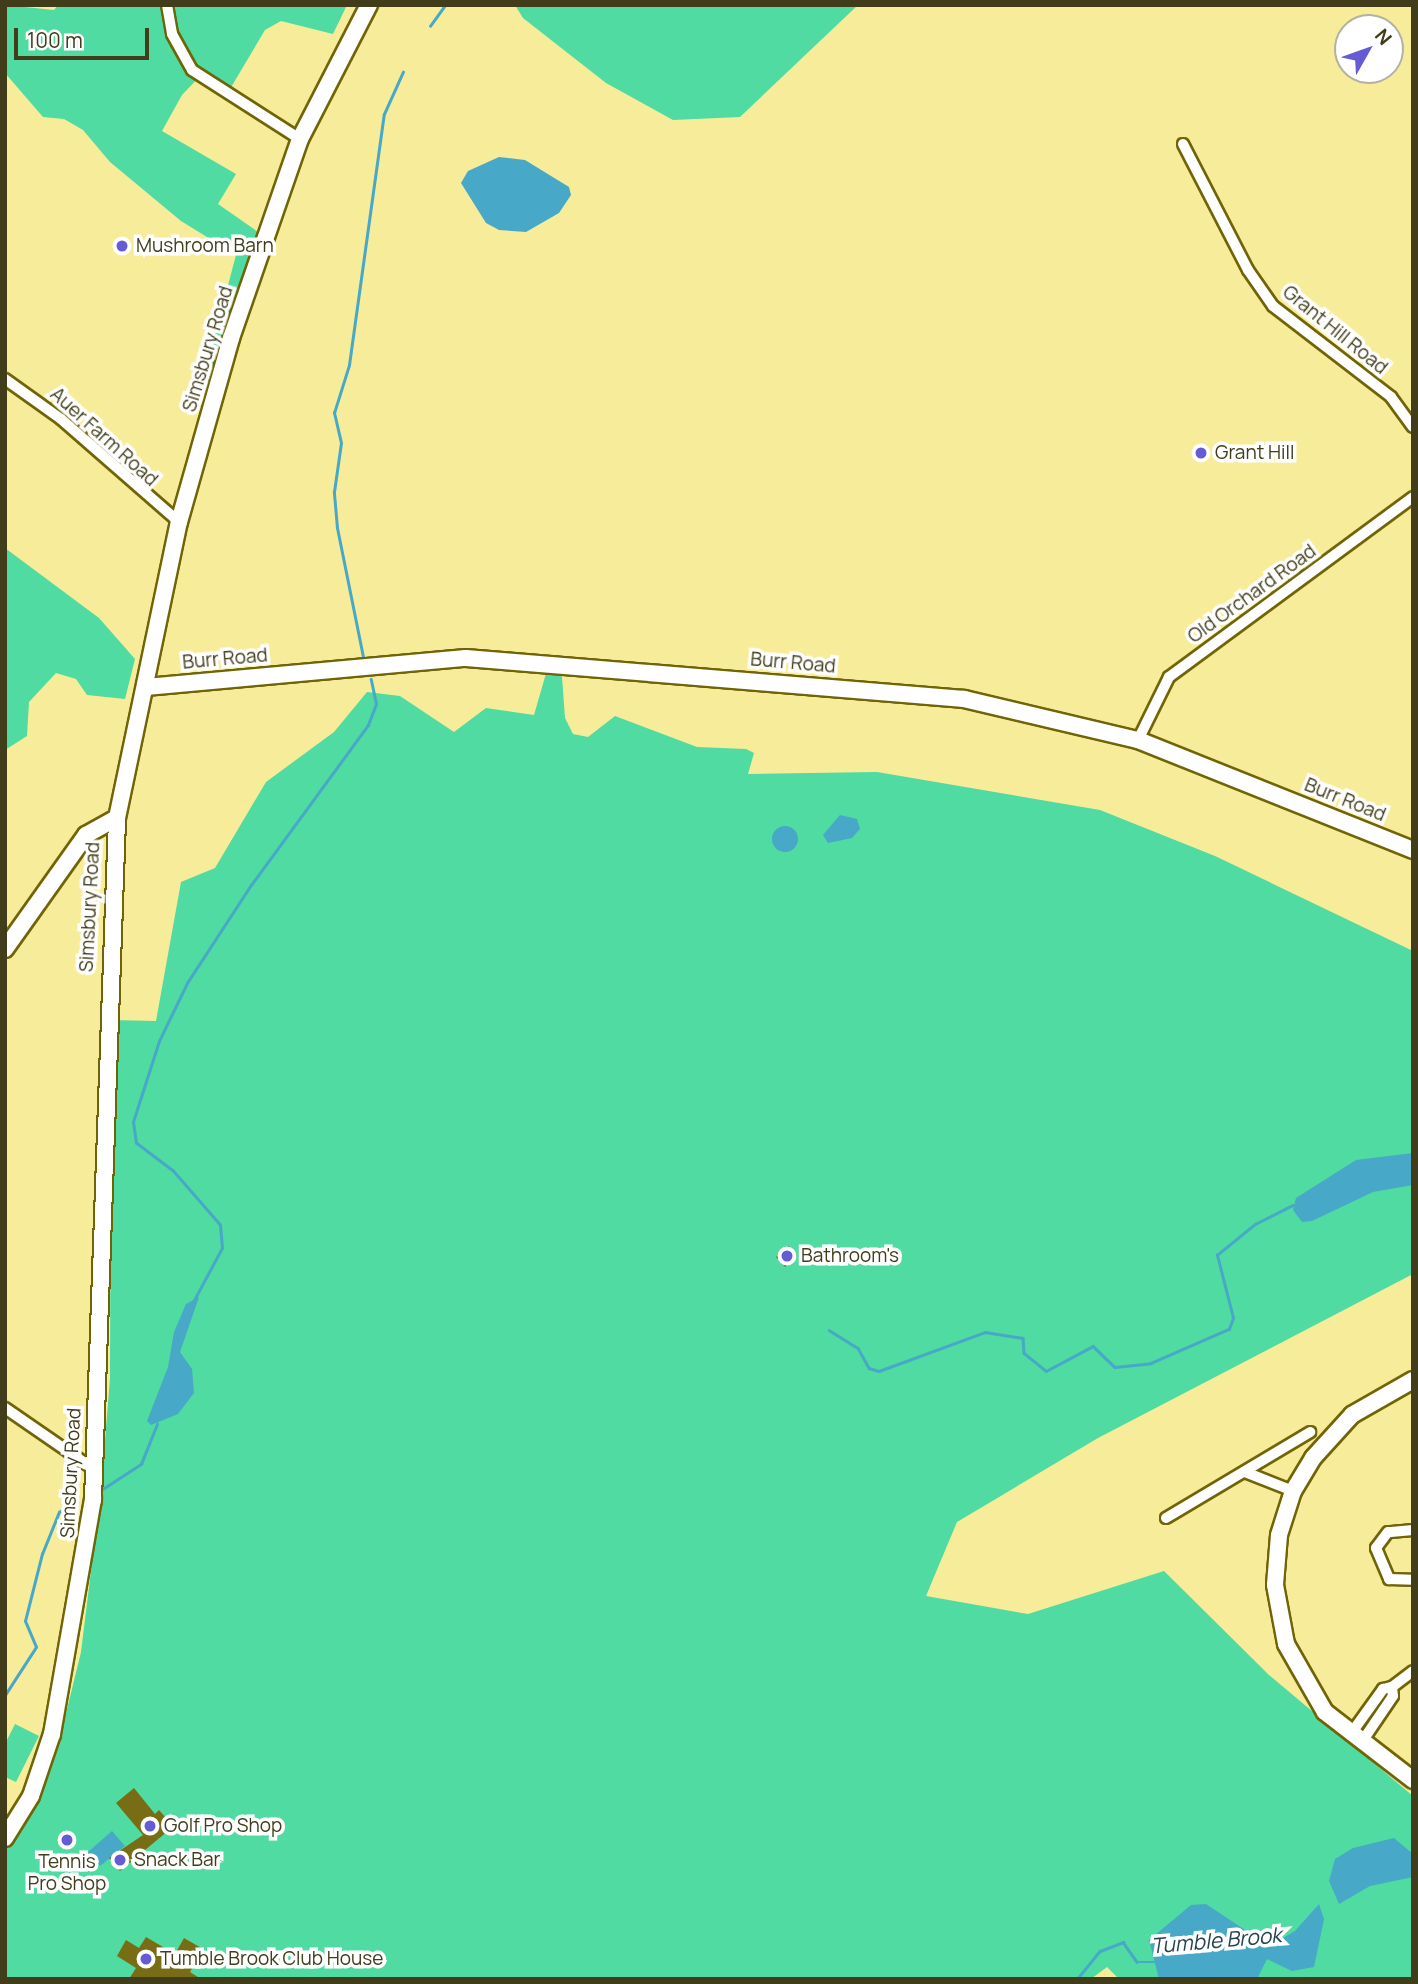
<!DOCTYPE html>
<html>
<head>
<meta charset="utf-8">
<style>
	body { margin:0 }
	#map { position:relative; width:1418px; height:1984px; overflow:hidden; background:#f7ec9a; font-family:Manrope,sans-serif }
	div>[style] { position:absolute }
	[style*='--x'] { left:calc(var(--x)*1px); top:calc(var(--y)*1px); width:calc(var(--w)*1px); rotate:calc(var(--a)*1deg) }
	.green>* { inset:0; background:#4fdba1 }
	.water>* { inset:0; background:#48a8c7 }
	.round { border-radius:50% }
	.stream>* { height:2.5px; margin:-1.25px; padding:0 1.25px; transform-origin:1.25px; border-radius:1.25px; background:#48a8c7 }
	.building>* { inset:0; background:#786d15 }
	.roads { filter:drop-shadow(2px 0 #706506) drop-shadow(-2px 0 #706506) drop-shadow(0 2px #706506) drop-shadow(0 -2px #706506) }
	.street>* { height:10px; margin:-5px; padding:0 5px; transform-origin:5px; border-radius:5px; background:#fff }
	.secondary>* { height:16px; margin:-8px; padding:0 8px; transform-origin:8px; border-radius:8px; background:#fff }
	.dots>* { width:19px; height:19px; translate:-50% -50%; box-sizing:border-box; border:4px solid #fff; border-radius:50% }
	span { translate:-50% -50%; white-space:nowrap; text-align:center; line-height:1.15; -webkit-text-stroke:7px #fff; paint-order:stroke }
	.poi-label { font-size:19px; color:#413d1b }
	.left { translate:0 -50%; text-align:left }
	.street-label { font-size:19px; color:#413d1b }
	.water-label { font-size:21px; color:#25434d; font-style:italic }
	.frame { position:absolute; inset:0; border:7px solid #413d1b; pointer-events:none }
	.north { position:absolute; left:1334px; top:14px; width:70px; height:70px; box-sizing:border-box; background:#fff; border:2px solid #b3b1a4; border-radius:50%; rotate:50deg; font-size:19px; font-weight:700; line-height:28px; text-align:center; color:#413d1b }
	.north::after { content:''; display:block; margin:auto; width:24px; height:32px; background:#645bd5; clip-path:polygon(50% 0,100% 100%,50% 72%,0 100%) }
	.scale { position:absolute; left:14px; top:28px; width:135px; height:32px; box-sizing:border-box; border:4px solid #413d1b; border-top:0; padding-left:9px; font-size:21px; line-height:24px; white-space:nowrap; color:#413d1b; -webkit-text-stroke:5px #fff; paint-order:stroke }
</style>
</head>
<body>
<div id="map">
	<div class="green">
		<div style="clip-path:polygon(5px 5px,54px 10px,58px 5px,347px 5px,333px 34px,281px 21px,265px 30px,230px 89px,202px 74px,182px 95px,162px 131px,236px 174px,218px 204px,258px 232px,213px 371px,208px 361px,236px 255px,181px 221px,110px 162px,83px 130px,64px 119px,43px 117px,5px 73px)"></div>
		<div style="clip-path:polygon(515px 5px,858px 5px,740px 117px,673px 120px,606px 83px,523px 18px)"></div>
		<div style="clip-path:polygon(5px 548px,99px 618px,135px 659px,125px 699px,87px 695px,76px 679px,56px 673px,29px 702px,27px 736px,5px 750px)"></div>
		<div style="clip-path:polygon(549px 663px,561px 663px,565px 718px,573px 734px,588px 737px,615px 716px,697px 747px,746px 749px,754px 753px,748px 774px,877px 772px,1100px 810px,1215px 856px,1413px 951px,1413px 1274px,1098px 1438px,957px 1522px,926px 1596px,1028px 1614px,1164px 1571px,1269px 1675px,1413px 1796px,1413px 1979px,1119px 1979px,1107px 1967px,1091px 1979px,5px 1979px,5px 1852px,57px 1750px,81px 1652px,101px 1490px,110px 1378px,111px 1020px,156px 1021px,181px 882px,215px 868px,266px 782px,334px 732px,367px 692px,400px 696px,454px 732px,486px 708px,534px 715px)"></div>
		<div style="clip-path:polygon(15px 1724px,39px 1736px,16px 1782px,5px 1777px,5px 1744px)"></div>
	</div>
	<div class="water">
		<div style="clip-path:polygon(499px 157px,525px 160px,569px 187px,571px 195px,559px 213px,526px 232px,499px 230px,486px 223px,461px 183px,468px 171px)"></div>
		<div style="clip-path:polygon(840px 815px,857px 819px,860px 829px,852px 838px,828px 843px,823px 835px)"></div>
		<div class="round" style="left:772px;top:826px;width:26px;height:26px"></div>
		<div style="clip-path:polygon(1413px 1153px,1413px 1185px,1373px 1192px,1312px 1221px,1302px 1222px,1293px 1210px,1296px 1198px,1356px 1160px)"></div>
		<div style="clip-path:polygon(199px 1297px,180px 1352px,192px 1369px,194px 1393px,178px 1414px,151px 1425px,147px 1421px,168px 1367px,174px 1332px,186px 1304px)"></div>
		<div style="clip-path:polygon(112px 1831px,125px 1846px,100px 1866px,88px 1852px)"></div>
		<div style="clip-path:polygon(1394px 1838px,1413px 1854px,1413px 1877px,1370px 1886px,1339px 1904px,1329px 1881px,1335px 1859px,1353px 1848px)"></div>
		<div style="clip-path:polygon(1206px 1904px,1269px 1946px,1295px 1931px,1319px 1904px,1324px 1919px,1314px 1967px,1292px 1971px,1267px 1959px,1257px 1979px,1159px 1979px,1149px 1940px,1191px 1905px)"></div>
	</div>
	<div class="stream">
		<div style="--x:430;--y:26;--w:26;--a:-54"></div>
		<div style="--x:363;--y:657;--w:132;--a:-101.4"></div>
		<div style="--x:337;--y:528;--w:36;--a:-95"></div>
		<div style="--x:334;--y:492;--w:49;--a:-81.9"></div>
		<div style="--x:341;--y:443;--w:31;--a:-103"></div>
		<div style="--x:334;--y:413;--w:50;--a:-72.6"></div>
		<div style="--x:349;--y:365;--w:253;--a:-82.1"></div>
		<div style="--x:384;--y:114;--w:46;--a:-65.7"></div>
		<div style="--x:193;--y:1302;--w:61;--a:-61.8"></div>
		<div style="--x:222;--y:1248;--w:23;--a:-95"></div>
		<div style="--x:220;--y:1225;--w:72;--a:-131"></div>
		<div style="--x:173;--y:1171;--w:46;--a:-142.9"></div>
		<div style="--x:136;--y:1143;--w:21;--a:-98"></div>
		<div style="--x:133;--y:1122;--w:85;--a:-72.2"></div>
		<div style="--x:159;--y:1041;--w:64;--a:-64.2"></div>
		<div style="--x:187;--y:983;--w:117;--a:-56.9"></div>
		<div style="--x:251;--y:885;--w:198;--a:-53.8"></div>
		<div style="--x:368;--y:725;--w:22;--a:-69"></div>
		<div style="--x:376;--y:704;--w:25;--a:-102"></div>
		<div style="--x:829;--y:1330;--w:34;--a:32"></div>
		<div style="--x:858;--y:1348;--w:23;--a:61"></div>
		<div style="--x:869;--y:1368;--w:10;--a:17"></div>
		<div style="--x:879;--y:1371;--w:113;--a:-20.2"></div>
		<div style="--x:985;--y:1332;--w:38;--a:9"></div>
		<div style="--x:1023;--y:1338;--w:15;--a:86"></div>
		<div style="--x:1024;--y:1353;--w:28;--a:39"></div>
		<div style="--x:1046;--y:1371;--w:53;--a:-28"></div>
		<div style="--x:1093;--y:1346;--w:30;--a:44"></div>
		<div style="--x:1115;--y:1367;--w:36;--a:-6"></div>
		<div style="--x:1151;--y:1363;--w:85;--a:-23.6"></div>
		<div style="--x:1229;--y:1329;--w:12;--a:-70"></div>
		<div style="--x:1233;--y:1318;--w:65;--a:-104.3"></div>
		<div style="--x:1217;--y:1255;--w:49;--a:-39.2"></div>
		<div style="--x:1255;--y:1224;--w:42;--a:-26.6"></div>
		<div style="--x:101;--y:1490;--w:48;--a:-33"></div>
		<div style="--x:141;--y:1464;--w:43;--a:-68.2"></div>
		<div style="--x:5;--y:1695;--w:57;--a:-57.1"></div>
		<div style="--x:36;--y:1647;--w:28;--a:-113"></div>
		<div style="--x:25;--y:1621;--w:69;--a:-75.8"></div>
		<div style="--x:42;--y:1554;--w:45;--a:-68"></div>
		<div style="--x:59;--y:1512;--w:22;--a:-36"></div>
		<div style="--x:1077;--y:1979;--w:36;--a:-51"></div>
		<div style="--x:1100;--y:1951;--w:25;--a:-21"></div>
		<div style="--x:1123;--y:1942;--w:24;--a:55"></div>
		<div style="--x:1137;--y:1962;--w:17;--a:0"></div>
	</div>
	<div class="building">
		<div style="clip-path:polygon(789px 1246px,797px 1256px,785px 1267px,776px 1257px)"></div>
		<div style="clip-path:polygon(134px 1788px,155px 1814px,159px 1810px,166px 1818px,162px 1822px,169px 1830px,120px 1871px,109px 1858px,143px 1835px,116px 1803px)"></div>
		<div style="clip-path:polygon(146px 1937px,175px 1954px,184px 1938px,203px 1949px,190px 1972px,201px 1979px,129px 1979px,136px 1968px,117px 1956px,126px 1940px,139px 1948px)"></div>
	</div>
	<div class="roads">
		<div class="street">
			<div style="--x:167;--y:5;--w:29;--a:80"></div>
			<div style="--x:172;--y:34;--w:41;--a:60.9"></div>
			<div style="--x:192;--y:70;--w:128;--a:32.6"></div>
			<div style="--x:1183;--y:144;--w:142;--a:62.7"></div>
			<div style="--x:1248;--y:270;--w:44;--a:55.2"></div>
			<div style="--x:1273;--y:306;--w:149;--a:37.6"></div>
			<div style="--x:1391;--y:397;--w:37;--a:54"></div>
			<div style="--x:5;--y:379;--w:69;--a:35.5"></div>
			<div style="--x:61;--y:419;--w:157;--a:41.1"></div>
			<div style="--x:1138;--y:740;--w:70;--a:-63.8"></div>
			<div style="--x:1169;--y:677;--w:303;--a:-36.4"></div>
			<div style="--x:5;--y:1408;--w:109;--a:34.6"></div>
			<div style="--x:1245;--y:1472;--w:52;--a:21.6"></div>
			<div style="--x:1166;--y:1518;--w:168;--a:-30.8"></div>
			<div style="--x:1413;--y:1530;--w:25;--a:175"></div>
			<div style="--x:1388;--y:1532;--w:20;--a:127"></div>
			<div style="--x:1376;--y:1548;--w:34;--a:67"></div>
			<div style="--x:1389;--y:1579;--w:24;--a:2"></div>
			<div style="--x:1392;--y:1687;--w:26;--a:-37"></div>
			<div style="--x:1350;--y:1735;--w:57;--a:-54.3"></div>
			<div style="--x:1383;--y:1689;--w:9;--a:-13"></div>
			<div style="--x:1392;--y:1687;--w:9;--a:84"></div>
			<div style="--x:1393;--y:1696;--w:57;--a:124.2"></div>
		</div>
		<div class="secondary">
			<div style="--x:146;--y:687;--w:321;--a:-5.2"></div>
			<div style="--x:466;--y:658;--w:500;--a:4.7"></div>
			<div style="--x:964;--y:699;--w:179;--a:13.3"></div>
			<div style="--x:1138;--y:740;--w:296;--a:21.8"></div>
			<div style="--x:5;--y:949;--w:140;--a:-54.6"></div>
			<div style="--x:86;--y:835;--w:35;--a:-29"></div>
			<div style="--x:1413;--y:1380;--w:70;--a:150.2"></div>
			<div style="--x:1352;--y:1415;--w:58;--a:132.2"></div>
			<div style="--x:1313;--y:1458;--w:39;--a:121"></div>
			<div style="--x:1293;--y:1491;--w:46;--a:107.7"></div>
			<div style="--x:1279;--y:1535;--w:50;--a:94.6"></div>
			<div style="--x:1275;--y:1585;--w:60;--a:79.4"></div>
			<div style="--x:1286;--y:1644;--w:78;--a:60.2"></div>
			<div style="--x:1325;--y:1712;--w:111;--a:37.7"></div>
			<div style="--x:5;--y:1838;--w:49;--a:-58.2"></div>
			<div style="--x:31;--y:1796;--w:65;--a:-71.3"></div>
			<div style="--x:52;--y:1734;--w:238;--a:-80.1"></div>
			<div style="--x:93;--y:1500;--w:682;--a:-87.98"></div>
			<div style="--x:117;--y:818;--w:302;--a:-78.2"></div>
			<div style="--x:179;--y:522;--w:191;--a:-74.2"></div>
			<div style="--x:231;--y:338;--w:211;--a:-70.9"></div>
			<div style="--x:300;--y:139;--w:151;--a:-62.8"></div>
		</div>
	</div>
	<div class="dots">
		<div style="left:122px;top:246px;background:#645bd5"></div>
		<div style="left:1201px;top:453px;background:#645bd5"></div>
		<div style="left:787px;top:1256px;background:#645bd5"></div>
		<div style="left:150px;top:1826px;background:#645bd5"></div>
		<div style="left:67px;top:1840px;background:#645bd5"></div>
		<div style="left:120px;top:1860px;background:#645bd5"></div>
		<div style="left:146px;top:1959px;background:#645bd5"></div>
	</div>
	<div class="poi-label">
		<span class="left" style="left:136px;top:246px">Mushroom Barn</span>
		<span class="left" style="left:1215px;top:453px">Grant Hill</span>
		<span class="left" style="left:801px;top:1256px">Bathroom's</span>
		<span class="left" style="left:164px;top:1826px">Golf Pro Shop</span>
		<span class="left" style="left:134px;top:1860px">Snack Bar</span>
		<span style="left:67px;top:1873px">Tennis<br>Pro Shop</span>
		<span class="left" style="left:160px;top:1959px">Tumble Brook Club House</span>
	</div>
	<div class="street-label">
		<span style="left:1335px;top:330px;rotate:39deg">Grant Hill Road</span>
		<span style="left:208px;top:349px;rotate:-73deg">Simsbury Road</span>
		<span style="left:104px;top:437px;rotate:42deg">Auer Farm Road</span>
		<span style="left:1252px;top:594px;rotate:-36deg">Old Orchard Road</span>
		<span style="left:225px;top:659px;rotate:-5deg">Burr Road</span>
		<span style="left:793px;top:663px;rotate:5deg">Burr Road</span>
		<span style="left:1345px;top:800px;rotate:22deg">Burr Road</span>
		<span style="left:90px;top:907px;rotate:-87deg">Simsbury Road</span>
		<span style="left:71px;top:1473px;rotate:-87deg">Simsbury Road</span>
	</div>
	<div class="water-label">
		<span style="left:1216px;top:1940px;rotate:-5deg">Tumble Brook</span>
	</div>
	<div class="frame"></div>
	<div class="north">N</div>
	<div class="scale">100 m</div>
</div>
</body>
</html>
